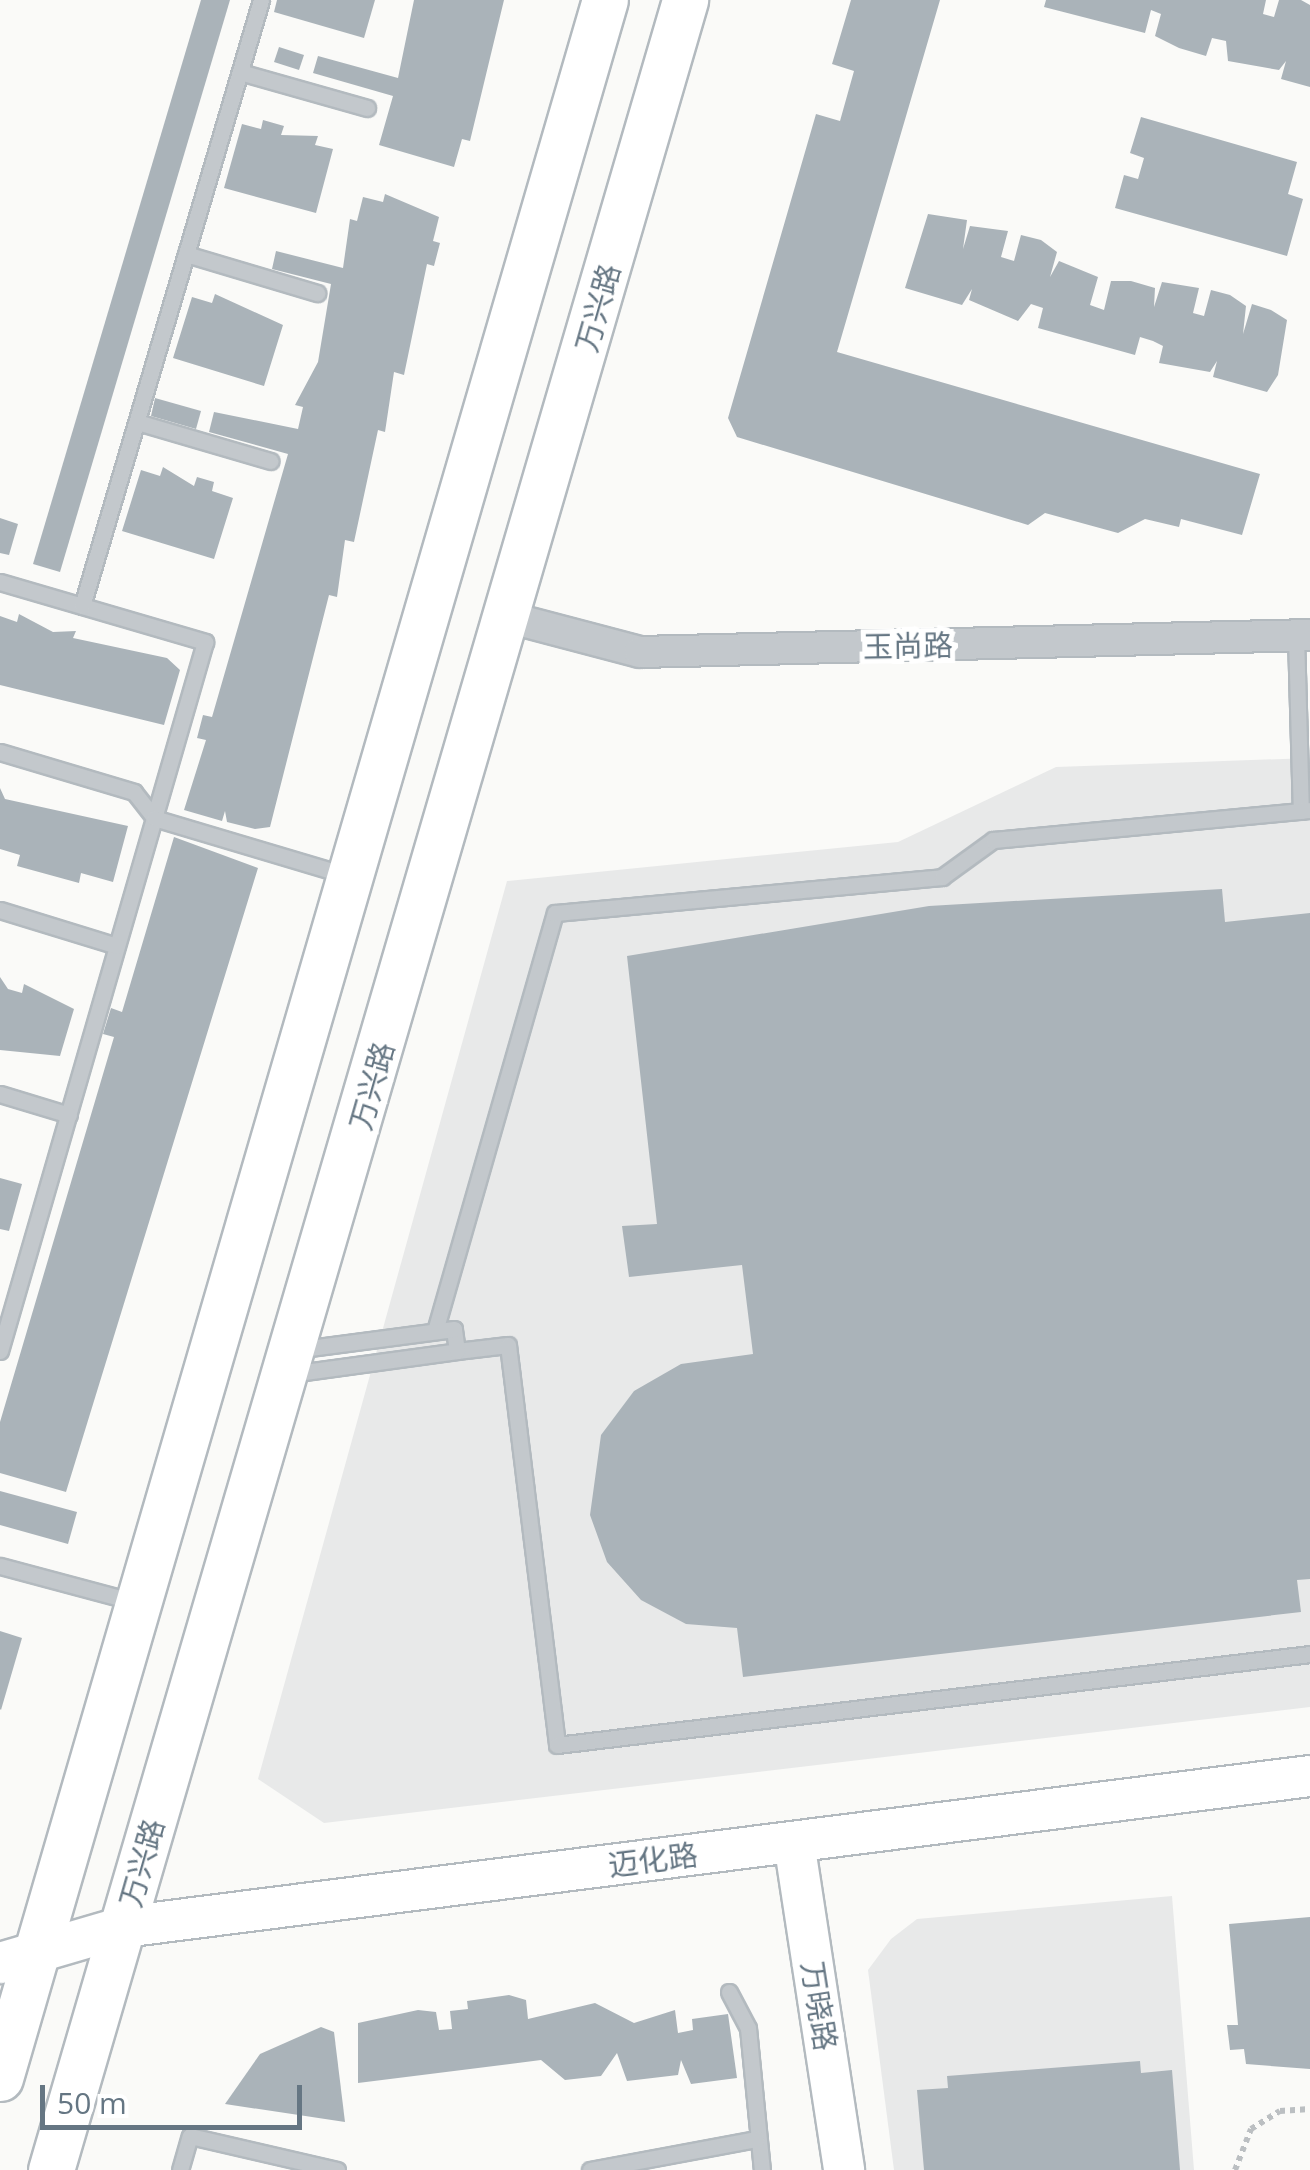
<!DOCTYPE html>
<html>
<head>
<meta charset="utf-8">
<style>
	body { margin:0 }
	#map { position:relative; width:1310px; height:2170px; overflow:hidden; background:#fafaf8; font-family:"Open Sans","Noto Sans SC",sans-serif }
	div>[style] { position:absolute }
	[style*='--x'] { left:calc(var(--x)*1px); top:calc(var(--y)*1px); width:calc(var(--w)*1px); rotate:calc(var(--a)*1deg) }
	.built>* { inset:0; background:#e8e9e9 }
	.building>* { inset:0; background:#aab3b9 }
	.path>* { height:6px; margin-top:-3px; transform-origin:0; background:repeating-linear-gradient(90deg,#bbbfc2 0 5px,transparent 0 10px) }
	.roads { filter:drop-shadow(2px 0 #b3babf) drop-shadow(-2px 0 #b3babf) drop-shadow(0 2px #b3babf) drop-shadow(0 -2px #b3babf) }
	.lane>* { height:15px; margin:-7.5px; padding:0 7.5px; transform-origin:7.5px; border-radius:7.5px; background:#c3c8cc }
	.street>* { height:30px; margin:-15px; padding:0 15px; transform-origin:15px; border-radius:15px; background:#c3c8cc }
	.secondary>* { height:40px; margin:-20px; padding:0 20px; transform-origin:20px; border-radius:20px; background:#fff }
	.primary>* { height:45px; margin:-22.5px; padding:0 22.5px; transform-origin:22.5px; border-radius:22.5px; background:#fff }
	span { translate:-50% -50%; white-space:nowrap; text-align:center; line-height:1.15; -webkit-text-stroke:10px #fff; paint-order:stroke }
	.street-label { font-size:30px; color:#657683 }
	.scale { position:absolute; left:40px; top:2085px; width:262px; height:45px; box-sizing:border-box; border:5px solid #657683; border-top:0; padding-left:12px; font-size:30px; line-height:35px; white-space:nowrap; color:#657683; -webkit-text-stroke:8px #fff; paint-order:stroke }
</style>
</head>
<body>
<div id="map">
	<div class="built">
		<div style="clip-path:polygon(1310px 758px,1310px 1707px,324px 1823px,258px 1779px,507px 881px,898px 842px,1056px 767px)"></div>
		<div style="clip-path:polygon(1172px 1896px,1194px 2170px,894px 2170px,868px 1970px,891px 1939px,917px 1919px)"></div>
	</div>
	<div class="building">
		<div style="clip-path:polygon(201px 0,230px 0,60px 572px,33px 564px)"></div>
		<div style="clip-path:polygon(277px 0,375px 0,364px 38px,274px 12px)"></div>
		<div style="clip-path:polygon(414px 0,504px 0,470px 141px,462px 139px,454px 167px,379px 145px,393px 96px,313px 73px,318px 56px,398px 78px)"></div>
		<div style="clip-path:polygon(851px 0,940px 0,837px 352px,1260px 474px,1242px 535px,1181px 519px,1179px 527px,1145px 519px,1118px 533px,1045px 513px,1028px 525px,737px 437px,728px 418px,816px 114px,840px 121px,854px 71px,832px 64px)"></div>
		<div style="clip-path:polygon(1046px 0,1266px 0,1263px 14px,1274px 17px,1279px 0,1301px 0,1310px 5px,1310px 87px,1281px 79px,1286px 61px,1279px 70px,1228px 61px,1226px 41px,1212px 38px,1206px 56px,1179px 48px,1155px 36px,1161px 14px,1151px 10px,1145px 33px,1044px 7px)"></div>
		<div style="clip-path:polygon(279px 47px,304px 55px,299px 70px,274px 62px)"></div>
		<div style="clip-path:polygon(1141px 117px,1297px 162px,1288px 194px,1303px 199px,1287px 256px,1115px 208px,1124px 175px,1138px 179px,1144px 158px,1130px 153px)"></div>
		<div style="clip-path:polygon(263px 120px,284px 126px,281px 135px,318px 136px,315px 145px,333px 149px,316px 213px,224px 188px,242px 124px,261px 129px)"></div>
		<div style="clip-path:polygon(385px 194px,439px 217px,433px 241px,440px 243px,434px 266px,427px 264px,404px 375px,394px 372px,385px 432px,378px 430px,354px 542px,345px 540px,337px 597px,329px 595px,270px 827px,255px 829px,227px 822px,225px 811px,222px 821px,184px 810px,206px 740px,197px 738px,203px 715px,212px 717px,288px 454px,209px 432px,214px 412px,298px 429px,303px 407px,295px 405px,318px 362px,331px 284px,272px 269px,276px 251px,343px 268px,350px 219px,357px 221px,363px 197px,383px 202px)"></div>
		<div style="clip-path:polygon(928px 214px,967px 220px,963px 249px,970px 226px,1008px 231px,1001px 257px,1014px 261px,1021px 235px,1041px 240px,1057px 252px,1050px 277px,1059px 261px,1098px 277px,1090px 305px,1104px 310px,1111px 281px,1131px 281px,1155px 288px,1154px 307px,1162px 282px,1199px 288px,1193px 313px,1204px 316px,1211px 290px,1230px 295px,1246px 306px,1243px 334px,1252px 304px,1271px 310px,1287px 320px,1278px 375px,1267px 392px,1213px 377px,1217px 361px,1210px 372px,1159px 363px,1163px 346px,1153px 341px,1140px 337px,1135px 355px,1038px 328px,1043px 308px,1031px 304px,1018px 321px,969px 300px,972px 289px,962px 305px,905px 288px)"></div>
		<div style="clip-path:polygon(215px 294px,283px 325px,264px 386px,173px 358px,192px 297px,212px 303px)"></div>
		<div style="clip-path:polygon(155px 398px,201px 411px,196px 429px,151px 416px)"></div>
		<div style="clip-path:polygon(163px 467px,194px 486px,197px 477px,214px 482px,212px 491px,233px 498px,214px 559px,122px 531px,141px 470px,160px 476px)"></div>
		<div style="clip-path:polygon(0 518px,18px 524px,9px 555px,0 553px)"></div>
		<div style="clip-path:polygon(19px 614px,53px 632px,76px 631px,73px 638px,167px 658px,180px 670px,164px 725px,0 685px,0 616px,17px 622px)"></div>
		<div style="clip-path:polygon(0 788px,5px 799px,128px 826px,113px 882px,81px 873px,79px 883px,17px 866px,20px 855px,0 849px)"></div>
		<div style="clip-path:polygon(174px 837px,258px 868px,66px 1492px,0 1473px,0 1422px,114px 1037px,103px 1034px,111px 1008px,122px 1012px)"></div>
		<div style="clip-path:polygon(1222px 889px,1225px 922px,1310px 913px,1310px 1579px,1297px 1580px,1301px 1612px,743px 1677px,737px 1628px,686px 1624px,641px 1600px,607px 1562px,590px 1515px,601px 1435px,634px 1391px,681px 1364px,753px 1354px,742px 1265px,629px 1277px,622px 1226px,657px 1224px,627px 956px,929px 906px)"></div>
		<div style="clip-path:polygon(0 977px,8px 989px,22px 993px,24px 984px,74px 1009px,60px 1056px,0 1050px)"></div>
		<div style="clip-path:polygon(0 1178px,22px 1184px,9px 1231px,0 1229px)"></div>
		<div style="clip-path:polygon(0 1491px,77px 1512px,68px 1544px,0 1525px)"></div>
		<div style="clip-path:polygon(0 1631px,22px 1638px,1px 1710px,0 1709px)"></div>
		<div style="clip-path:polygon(1310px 1917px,1310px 2069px,1246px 2064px,1244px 2049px,1230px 2050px,1227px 2025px,1238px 2025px,1229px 1924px)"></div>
		<div style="clip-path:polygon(509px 1995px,526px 2000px,528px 2019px,595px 2003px,634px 2023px,675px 2010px,678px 2033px,693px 2030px,692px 2019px,728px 2014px,737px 2078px,691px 2084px,681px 2060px,678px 2075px,627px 2081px,617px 2053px,601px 2076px,565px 2080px,541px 2060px,358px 2083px,358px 2023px,418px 2010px,436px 2012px,439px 2030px,452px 2029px,450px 2011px,468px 2009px,467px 2001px)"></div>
		<div style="clip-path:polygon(321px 2027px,334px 2032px,345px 2122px,225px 2104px,260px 2054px)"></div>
		<div style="clip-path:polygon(1140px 2061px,1141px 2073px,1172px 2070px,1180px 2170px,924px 2170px,917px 2090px,948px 2088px,947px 2076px)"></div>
	</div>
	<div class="path">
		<div style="--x:1235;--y:2170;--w:44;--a:-68.7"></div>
		<div style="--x:1251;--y:2129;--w:34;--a:-32"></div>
		<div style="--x:1280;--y:2111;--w:30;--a:-4"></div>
	</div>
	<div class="roads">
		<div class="lane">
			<div style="--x:240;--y:72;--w:132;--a:15.8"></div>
			<div style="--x:186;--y:254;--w:137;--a:16.6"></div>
			<div style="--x:137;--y:422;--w:139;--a:16.3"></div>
			<div style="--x:0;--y:582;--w:214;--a:16.3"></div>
			<div style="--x:205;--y:642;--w:738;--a:106.13"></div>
			<div style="--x:82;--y:606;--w:632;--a:-73.54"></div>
			<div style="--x:1296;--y:636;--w:175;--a:88.4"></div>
			<div style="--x:0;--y:752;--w:140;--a:16.6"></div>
			<div style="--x:134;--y:792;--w:33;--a:52"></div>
			<div style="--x:154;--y:818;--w:199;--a:16.6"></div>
			<div style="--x:0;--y:910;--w:122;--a:17.1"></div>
			<div style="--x:0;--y:1094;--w:72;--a:16.9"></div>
			<div style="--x:435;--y:1331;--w:435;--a:-74"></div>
			<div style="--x:555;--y:913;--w:389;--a:-5.3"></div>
			<div style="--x:942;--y:877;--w:63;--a:-36"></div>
			<div style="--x:993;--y:840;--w:318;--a:-5.4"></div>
			<div style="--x:457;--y:1351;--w:51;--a:-6.7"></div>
			<div style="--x:508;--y:1345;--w:403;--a:83"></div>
			<div style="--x:557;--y:1745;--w:758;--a:-6.89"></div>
			<div style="--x:290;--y:1374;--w:169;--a:-7.8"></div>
			<div style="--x:457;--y:1351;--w:22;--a:-98"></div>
			<div style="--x:454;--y:1329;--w:161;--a:172.5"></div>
			<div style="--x:0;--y:1566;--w:140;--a:14.9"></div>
			<div style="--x:729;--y:1992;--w:41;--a:62.2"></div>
			<div style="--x:748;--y:2028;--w:143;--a:84.4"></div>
			<div style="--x:180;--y:2170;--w:35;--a:-74"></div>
			<div style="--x:190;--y:2136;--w:151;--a:13"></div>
			<div style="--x:590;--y:2170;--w:169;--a:-10.6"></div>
		</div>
		<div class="street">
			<div style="--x:511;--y:618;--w:133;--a:14.8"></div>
			<div style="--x:640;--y:652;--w:670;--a:-1.45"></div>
		</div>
		<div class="secondary">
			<div style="--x:794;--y:1842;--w:332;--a:81.3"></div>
			<div style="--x:0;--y:1963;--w:128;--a:-16.3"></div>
			<div style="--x:123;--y:1927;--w:1197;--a:-7.25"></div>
		</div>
		<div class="primary">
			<div style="--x:0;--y:2078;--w:2164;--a:-73.77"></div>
			<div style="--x:51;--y:2170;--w:2261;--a:-73.71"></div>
		</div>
	</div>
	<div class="street-label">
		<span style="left:598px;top:308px;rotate:-74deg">万兴路</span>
		<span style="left:908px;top:646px;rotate:-1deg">玉尚路</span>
		<span style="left:372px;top:1086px;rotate:-74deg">万兴路</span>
		<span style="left:653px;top:1860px;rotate:-7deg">迈化路</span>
		<span style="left:142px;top:1863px;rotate:-74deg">万兴路</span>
		<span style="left:819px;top:2006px;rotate:81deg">万晓路</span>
	</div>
	<div class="scale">50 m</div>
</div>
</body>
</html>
